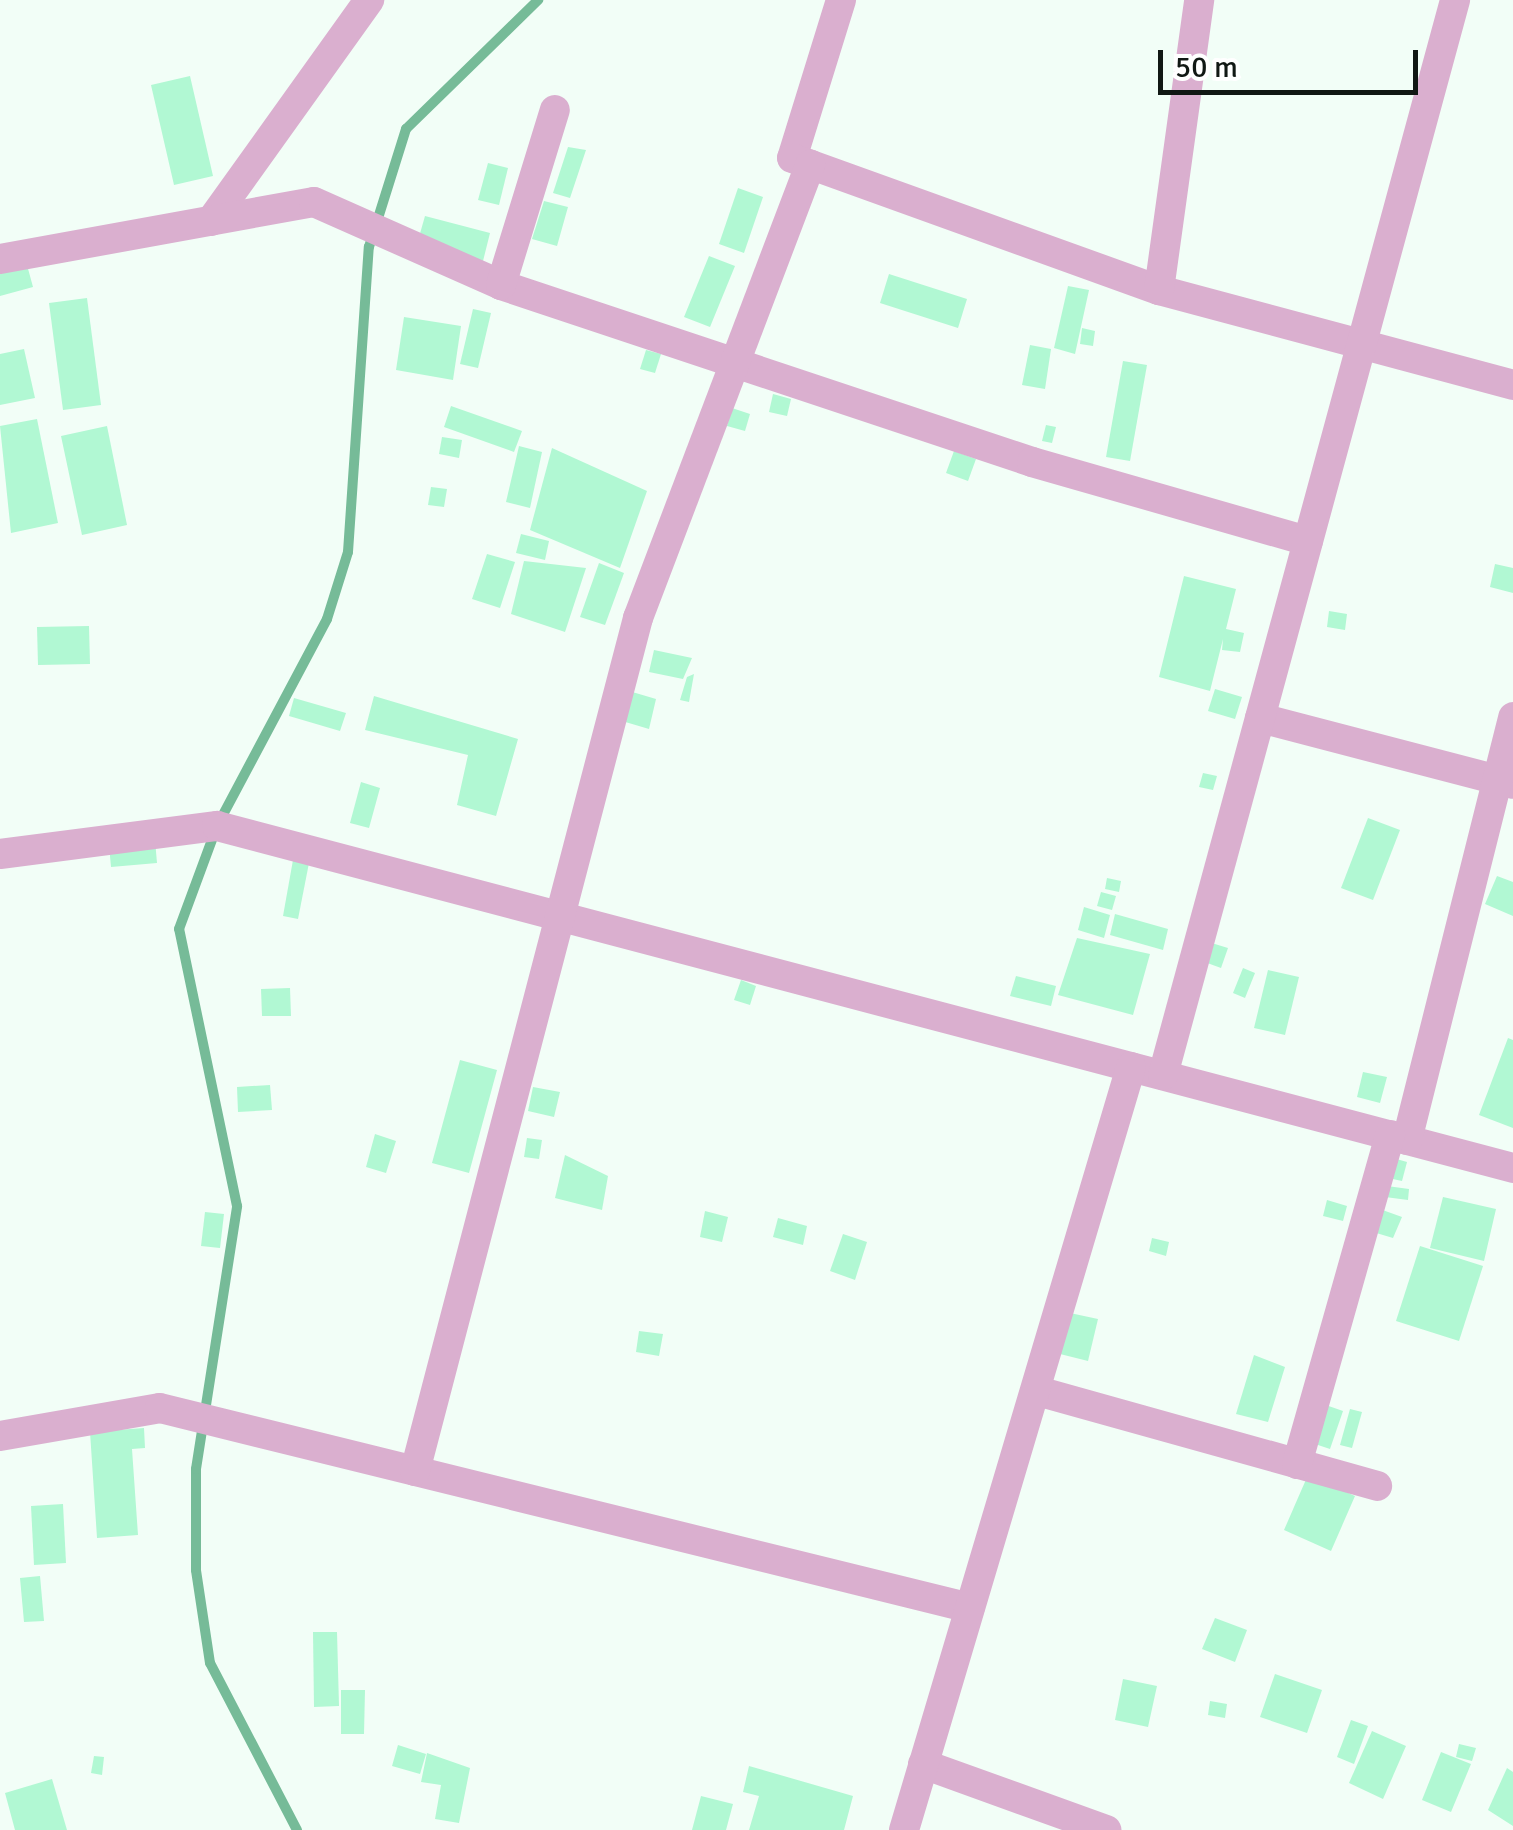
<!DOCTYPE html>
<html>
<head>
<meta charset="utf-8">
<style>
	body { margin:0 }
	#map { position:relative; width:1513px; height:1830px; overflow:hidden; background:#f2fef7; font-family:Signika,sans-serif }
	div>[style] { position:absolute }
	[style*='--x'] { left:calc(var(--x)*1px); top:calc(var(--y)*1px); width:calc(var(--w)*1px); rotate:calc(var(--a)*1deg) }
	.stream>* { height:10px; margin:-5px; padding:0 5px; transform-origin:5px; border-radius:5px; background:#76bb98 }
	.building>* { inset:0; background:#b1f8d3 }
	.street>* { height:30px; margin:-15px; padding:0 15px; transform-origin:15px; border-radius:15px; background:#daafcf }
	span { translate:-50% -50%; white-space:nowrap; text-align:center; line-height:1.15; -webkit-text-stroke:8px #fff; paint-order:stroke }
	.scale { position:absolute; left:1158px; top:50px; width:260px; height:45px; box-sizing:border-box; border:5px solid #111814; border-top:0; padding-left:12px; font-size:30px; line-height:35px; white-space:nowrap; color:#111814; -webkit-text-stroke:8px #fff; paint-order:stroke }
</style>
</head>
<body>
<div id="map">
	<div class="stream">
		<div style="--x:297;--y:1830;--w:188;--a:-117.5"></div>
		<div style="--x:210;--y:1663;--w:94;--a:-98.6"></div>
		<div style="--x:196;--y:1570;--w:101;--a:-90"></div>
		<div style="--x:196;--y:1469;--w:266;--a:-81.1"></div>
		<div style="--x:237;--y:1206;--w:283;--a:-101.8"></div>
		<div style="--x:179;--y:929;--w:110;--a:-69.7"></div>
		<div style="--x:217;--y:826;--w:234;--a:-62"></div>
		<div style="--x:327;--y:619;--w:70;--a:-72.6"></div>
		<div style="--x:348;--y:552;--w:306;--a:-86.1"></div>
		<div style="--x:369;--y:247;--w:124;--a:-72.6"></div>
		<div style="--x:406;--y:129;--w:185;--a:-44.3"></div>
	</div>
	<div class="building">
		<div style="clip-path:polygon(190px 76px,213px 176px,174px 185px,151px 85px)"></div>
		<div style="clip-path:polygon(568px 147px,586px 150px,570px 198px,553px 193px)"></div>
		<div style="clip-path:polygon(488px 163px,508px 168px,499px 205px,478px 200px)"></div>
		<div style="clip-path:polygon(738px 188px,763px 197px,744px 253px,719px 244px)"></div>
		<div style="clip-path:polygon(544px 201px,568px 207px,557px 246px,532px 239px)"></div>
		<div style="clip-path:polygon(425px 216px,490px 233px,483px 261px,417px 244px)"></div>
		<div style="clip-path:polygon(709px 256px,735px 266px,710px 327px,684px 317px)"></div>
		<div style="clip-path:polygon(27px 265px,33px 287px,0 296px,0 273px)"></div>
		<div style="clip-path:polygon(889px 274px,967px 299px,958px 328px,880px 303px)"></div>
		<div style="clip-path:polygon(1068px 286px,1089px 290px,1075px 354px,1054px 348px)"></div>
		<div style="clip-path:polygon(87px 298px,101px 405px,63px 410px,49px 303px)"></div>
		<div style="clip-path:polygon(473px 309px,491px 313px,478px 368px,460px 364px)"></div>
		<div style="clip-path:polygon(404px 317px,461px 326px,453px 380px,396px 370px)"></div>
		<div style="clip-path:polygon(1082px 328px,1095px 331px,1093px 346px,1080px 344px)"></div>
		<div style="clip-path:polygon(1030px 345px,1051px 349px,1045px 389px,1022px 385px)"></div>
		<div style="clip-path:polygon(24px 349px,35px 398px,0 405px,0 354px)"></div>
		<div style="clip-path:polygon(646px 350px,661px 354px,655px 373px,640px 369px)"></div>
		<div style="clip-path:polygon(1123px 361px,1147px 365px,1130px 461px,1106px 457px)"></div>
		<div style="clip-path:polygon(773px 394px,791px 399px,787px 416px,769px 412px)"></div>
		<div style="clip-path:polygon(451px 406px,522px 431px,514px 452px,444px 427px)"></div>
		<div style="clip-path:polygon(732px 408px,750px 414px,745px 431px,727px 426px)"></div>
		<div style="clip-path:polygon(37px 419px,58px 523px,11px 533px,0 426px)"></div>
		<div style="clip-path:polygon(1046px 425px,1056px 427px,1052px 443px,1042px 441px)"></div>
		<div style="clip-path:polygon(107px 426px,127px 525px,82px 535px,61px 436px)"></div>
		<div style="clip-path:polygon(442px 437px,462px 440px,459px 458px,439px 454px)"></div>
		<div style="clip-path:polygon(519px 446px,542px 452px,530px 508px,506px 502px)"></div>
		<div style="clip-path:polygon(552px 448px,647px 491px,620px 568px,530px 530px)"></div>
		<div style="clip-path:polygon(954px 451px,976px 459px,968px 481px,946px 473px)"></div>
		<div style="clip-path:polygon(431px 487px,447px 489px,444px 507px,428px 505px)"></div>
		<div style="clip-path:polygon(521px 534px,549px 541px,545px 560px,516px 553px)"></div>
		<div style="clip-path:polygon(487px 554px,515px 562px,500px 608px,472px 599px)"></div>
		<div style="clip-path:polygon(524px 561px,586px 568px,565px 632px,511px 614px)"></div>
		<div style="clip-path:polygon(599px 563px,624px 573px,605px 625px,580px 617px)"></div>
		<div style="clip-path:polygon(1495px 564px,1513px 568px,1513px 593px,1490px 587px)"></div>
		<div style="clip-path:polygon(1184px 576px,1236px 589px,1226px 629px,1244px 633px,1240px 652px,1222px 650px,1223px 639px,1210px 691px,1159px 677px)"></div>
		<div style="clip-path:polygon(1329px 611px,1347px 614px,1345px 630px,1327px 627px)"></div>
		<div style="clip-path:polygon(89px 626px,90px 664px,38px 665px,37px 627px)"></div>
		<div style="clip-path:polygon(654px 650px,692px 658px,683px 679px,649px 672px)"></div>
		<div style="clip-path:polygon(694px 674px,689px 702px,680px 700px,687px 677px)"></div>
		<div style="clip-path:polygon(1215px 689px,1242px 697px,1235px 719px,1208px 711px)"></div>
		<div style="clip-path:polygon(629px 691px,656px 699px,649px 729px,622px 721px)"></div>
		<div style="clip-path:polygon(374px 696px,518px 739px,496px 816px,457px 805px,468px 755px,365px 730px)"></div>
		<div style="clip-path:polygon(294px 698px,346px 713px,340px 731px,289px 716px)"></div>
		<div style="clip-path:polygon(1203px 773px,1217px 776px,1213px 790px,1199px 787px)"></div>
		<div style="clip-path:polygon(361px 782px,380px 788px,369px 828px,350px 823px)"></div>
		<div style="clip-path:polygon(1368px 818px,1400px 830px,1373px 900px,1341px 888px)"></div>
		<div style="clip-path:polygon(155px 840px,157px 863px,111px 867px,109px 845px)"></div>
		<div style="clip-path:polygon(293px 860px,309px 863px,298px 919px,283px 916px)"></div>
		<div style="clip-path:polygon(1497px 876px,1513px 882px,1513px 916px,1485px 904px)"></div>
		<div style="clip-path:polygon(1107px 878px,1121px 881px,1119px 892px,1105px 889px)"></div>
		<div style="clip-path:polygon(1101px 892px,1116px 896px,1112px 910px,1097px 906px)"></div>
		<div style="clip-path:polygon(1084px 907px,1110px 915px,1104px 938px,1078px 930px)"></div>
		<div style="clip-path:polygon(1115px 914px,1168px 929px,1163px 950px,1110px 935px)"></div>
		<div style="clip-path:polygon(1077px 938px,1150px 954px,1133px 1015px,1058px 995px)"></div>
		<div style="clip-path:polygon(1205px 941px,1228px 948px,1221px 968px,1199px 960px)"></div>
		<div style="clip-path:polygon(1243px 968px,1255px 973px,1245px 998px,1233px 993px)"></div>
		<div style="clip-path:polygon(1268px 970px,1299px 977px,1285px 1035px,1254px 1028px)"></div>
		<div style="clip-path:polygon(1016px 976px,1056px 986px,1051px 1006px,1010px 996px)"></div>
		<div style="clip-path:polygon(741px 980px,756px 986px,750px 1005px,734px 1000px)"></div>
		<div style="clip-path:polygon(290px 988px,291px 1016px,262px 1016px,261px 989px)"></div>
		<div style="clip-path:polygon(1508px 1038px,1513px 1040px,1513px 1128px,1479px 1115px)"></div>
		<div style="clip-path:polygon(460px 1060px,497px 1070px,469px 1173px,432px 1163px)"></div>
		<div style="clip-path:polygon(1363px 1072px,1387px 1077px,1380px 1103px,1357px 1097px)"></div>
		<div style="clip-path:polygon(270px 1085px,272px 1110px,238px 1112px,237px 1087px)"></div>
		<div style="clip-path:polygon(533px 1087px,560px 1092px,554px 1117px,528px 1111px)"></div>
		<div style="clip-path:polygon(375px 1134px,396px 1141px,386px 1173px,366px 1167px)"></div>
		<div style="clip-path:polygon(527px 1138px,542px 1140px,539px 1159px,524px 1157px)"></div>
		<div style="clip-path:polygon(565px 1155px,608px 1176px,602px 1210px,555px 1198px)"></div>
		<div style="clip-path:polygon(1393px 1158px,1407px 1162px,1402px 1181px,1388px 1178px)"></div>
		<div style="clip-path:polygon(1387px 1186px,1409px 1189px,1408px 1200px,1385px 1197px)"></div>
		<div style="clip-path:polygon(1443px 1197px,1496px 1209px,1484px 1261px,1430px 1248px)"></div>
		<div style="clip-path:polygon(1327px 1200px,1347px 1206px,1343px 1221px,1323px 1216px)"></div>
		<div style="clip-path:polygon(1377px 1208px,1402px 1217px,1393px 1238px,1373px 1232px)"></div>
		<div style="clip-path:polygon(705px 1211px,728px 1217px,722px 1242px,700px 1237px)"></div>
		<div style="clip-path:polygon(205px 1212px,224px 1214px,220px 1248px,201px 1246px)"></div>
		<div style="clip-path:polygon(778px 1218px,807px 1226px,803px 1245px,773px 1237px)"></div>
		<div style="clip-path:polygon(843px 1234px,867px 1242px,855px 1280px,830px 1271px)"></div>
		<div style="clip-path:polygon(1152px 1238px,1169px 1242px,1166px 1256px,1149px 1251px)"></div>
		<div style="clip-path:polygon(1420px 1246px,1483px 1266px,1459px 1341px,1396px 1321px)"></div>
		<div style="clip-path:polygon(1070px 1313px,1098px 1319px,1088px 1361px,1060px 1354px)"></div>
		<div style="clip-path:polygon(639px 1331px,663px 1334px,659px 1356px,636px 1352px)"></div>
		<div style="clip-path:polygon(1254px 1355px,1285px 1367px,1268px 1422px,1236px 1414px)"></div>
		<div style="clip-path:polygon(1320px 1403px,1343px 1411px,1330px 1449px,1306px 1441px)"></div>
		<div style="clip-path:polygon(1350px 1409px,1362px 1412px,1352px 1448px,1340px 1445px)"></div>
		<div style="clip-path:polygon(144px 1428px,145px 1448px,132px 1449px,138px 1535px,97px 1538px,90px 1432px)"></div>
		<div style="clip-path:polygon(1308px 1475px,1355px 1496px,1331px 1551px,1284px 1530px)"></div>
		<div style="clip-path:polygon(63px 1504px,66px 1563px,34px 1565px,31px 1506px)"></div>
		<div style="clip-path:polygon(40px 1576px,44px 1621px,24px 1622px,20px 1578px)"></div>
		<div style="clip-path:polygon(1215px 1618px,1247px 1630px,1235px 1662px,1202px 1649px)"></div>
		<div style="clip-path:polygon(313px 1632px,337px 1632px,339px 1706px,314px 1707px)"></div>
		<div style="clip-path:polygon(1275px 1674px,1322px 1690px,1307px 1733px,1260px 1717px)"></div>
		<div style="clip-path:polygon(1123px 1679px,1157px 1686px,1148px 1727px,1115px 1720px)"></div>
		<div style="clip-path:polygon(341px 1690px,365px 1690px,364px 1734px,341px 1734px)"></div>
		<div style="clip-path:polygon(1210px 1701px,1227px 1704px,1225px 1718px,1208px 1715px)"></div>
		<div style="clip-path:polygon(1351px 1720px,1368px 1726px,1354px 1764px,1337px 1757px)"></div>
		<div style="clip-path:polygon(1372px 1731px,1406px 1746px,1383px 1799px,1349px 1783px)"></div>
		<div style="clip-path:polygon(1459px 1744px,1476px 1748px,1472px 1761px,1456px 1757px)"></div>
		<div style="clip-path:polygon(398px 1745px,426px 1754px,420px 1774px,392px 1766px)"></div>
		<div style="clip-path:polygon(1441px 1752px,1471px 1764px,1451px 1812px,1422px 1800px)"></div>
		<div style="clip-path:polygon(427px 1753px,470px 1768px,459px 1823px,435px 1819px,441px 1785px,421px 1782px)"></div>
		<div style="clip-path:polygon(94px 1756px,104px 1757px,102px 1775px,91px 1773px)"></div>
		<div style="clip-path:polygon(749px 1766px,853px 1796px,844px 1830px,749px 1830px,759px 1796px,743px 1792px)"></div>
		<div style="clip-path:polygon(1507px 1768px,1513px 1772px,1513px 1826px,1488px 1810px)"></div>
		<div style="clip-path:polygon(52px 1779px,67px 1830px,15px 1830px,5px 1793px)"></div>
		<div style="clip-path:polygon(701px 1796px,733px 1804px,726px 1830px,692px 1830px)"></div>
	</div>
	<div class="street">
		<div style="--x:841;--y:0;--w:165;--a:107.2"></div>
		<div style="--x:792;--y:158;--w:390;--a:19.8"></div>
		<div style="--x:1159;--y:290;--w:367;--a:15"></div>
		<div style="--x:211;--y:221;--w:272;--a:-54.4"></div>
		<div style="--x:0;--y:259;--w:319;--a:-10.3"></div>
		<div style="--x:314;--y:202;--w:205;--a:23.9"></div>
		<div style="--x:501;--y:285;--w:560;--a:18.43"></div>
		<div style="--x:1032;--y:462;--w:287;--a:16"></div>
		<div style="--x:501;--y:285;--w:183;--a:-72.9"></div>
		<div style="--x:1159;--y:290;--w:293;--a:-82.1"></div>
		<div style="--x:1260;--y:718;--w:261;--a:14.6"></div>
		<div style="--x:0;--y:854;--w:219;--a:-7.4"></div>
		<div style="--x:217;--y:826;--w:1340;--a:14.78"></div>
		<div style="--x:1163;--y:1075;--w:1114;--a:-74.8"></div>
		<div style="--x:1407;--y:1140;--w:436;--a:-75.9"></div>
		<div style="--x:1041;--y:1392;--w:349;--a:15.6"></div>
		<div style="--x:0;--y:1436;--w:162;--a:-9.9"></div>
		<div style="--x:160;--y:1408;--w:834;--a:13.87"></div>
		<div style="--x:1297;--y:1464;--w:342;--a:-74.2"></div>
		<div style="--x:415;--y:1471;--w:882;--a:-75.35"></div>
		<div style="--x:638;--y:618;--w:485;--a:-69.2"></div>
		<div style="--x:923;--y:1764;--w:195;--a:19.8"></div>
		<div style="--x:904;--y:1830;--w:796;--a:-73.43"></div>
	</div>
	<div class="scale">50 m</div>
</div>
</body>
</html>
